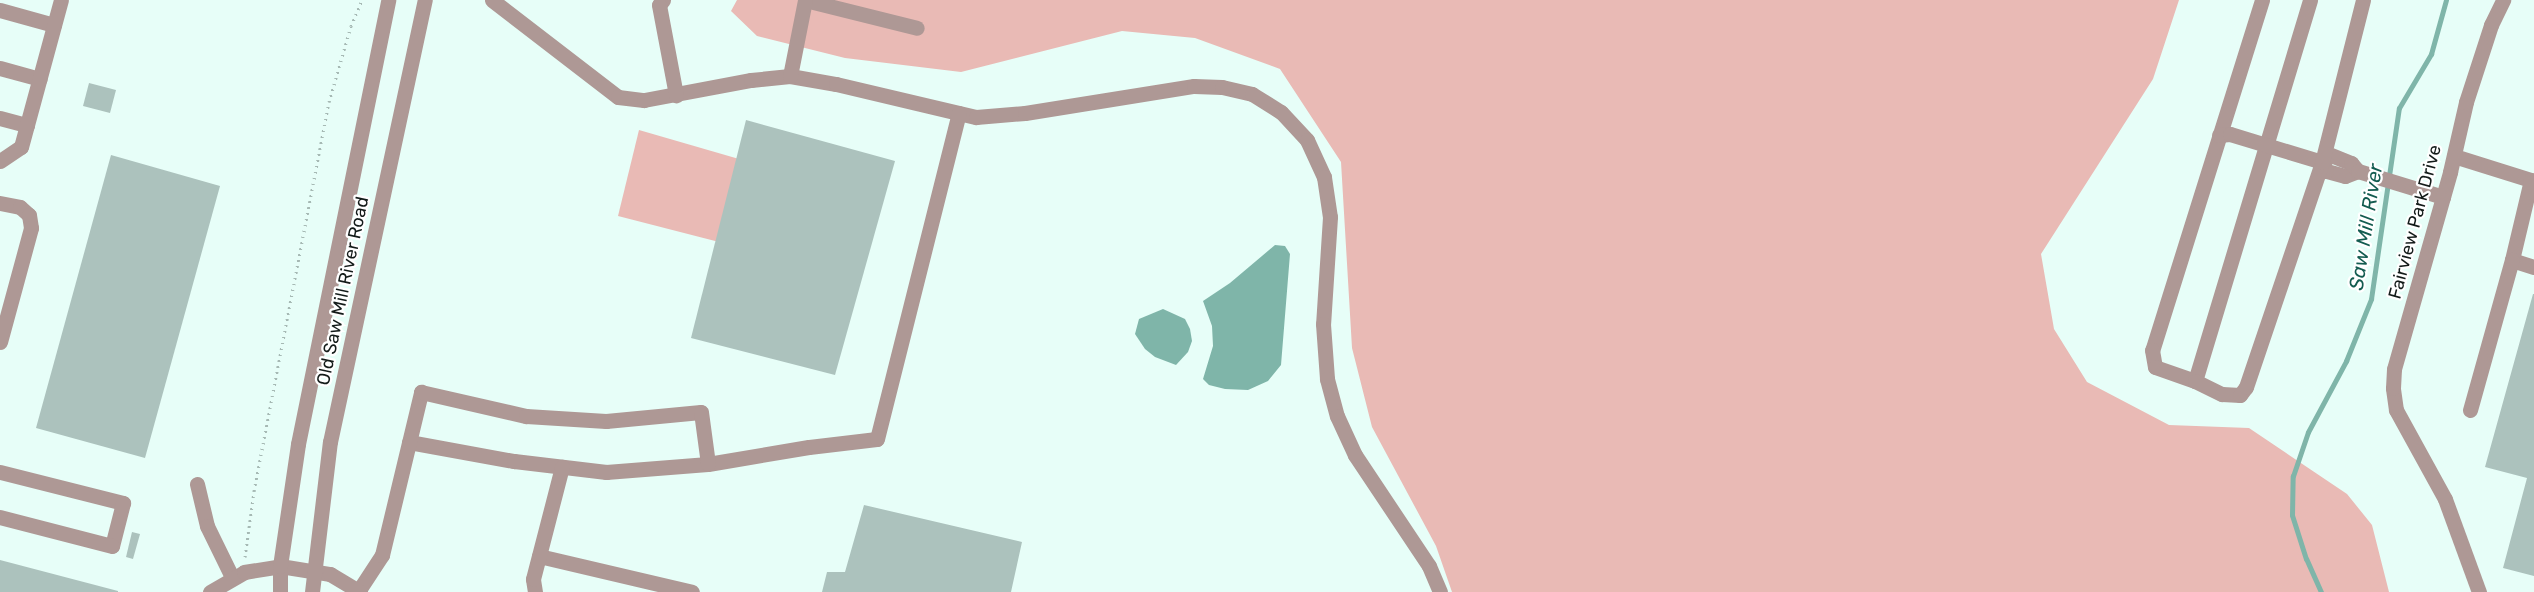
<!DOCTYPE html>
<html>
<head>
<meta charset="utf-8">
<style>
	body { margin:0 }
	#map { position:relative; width:2534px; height:592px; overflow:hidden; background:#e7fef8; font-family:Rubik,sans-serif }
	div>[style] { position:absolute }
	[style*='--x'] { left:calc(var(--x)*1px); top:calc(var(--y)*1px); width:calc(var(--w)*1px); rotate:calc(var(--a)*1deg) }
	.green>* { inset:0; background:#e9bab5 }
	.water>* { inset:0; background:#7fb5a9 }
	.stream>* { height:5px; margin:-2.5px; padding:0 2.5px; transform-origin:2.5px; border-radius:2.5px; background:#7fb5a9 }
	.building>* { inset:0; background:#acc2bd }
	.path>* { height:3px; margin-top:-1.5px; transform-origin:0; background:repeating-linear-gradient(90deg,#a6b9b4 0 1.5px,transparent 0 6px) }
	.minor>* { height:15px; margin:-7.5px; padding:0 7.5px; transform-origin:7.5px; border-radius:7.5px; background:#ae9895 }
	span { translate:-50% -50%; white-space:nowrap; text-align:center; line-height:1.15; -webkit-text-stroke:4.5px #fff; paint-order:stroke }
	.street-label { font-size:18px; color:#131b19 }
	.water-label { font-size:20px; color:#135c50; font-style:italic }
</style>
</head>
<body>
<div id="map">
	<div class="green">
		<div style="clip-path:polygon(737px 0,2179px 0,2153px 79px,2041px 254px,2054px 329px,2087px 382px,2169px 425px,2249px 428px,2347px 494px,2372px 525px,2389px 592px,1452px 592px,1436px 546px,1372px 427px,1352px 348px,1341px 162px,1280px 69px,1195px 38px,1122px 31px,961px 72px,845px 58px,757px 36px,731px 11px)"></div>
		<div style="clip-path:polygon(639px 130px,739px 159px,719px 242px,618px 216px)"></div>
	</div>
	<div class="water">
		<div style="clip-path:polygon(1275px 245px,1285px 246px,1290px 254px,1281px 365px,1268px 381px,1248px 390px,1225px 389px,1209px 385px,1203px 379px,1213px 346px,1212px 326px,1203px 301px,1230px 283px)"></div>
		<div style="clip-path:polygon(1163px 309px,1185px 319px,1190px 329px,1192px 341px,1188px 352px,1176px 365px,1155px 357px,1145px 349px,1135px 334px,1139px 319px)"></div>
	</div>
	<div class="stream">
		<div style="--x:2321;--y:592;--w:36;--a:-114"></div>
		<div style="--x:2306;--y:559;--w:46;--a:-107.7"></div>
		<div style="--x:2292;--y:515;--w:39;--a:-89"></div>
		<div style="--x:2293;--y:476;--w:46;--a:-71.2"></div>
		<div style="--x:2308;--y:432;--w:81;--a:-61.8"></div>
		<div style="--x:2346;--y:361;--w:67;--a:-68"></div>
		<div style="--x:2371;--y:299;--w:193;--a:-81.7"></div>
		<div style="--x:2399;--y:108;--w:63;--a:-59.3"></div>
		<div style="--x:2431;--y:54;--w:56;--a:-74.5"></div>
	</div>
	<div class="building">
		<div style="clip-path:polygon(89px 83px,116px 90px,110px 113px,83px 106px)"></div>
		<div style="clip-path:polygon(746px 120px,895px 161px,835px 375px,691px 338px)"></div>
		<div style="clip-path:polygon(111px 155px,220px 186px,145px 458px,36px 428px)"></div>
		<div style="clip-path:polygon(2533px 294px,2534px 294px,2534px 576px,2503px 568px,2527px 478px,2485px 467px)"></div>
		<div style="clip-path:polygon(864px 505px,1022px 542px,1011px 592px,822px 592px,827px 572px,845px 572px)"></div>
		<div style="clip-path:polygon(132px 532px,140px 534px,133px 559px,126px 557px)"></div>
		<div style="clip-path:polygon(0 560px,118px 591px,118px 592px,0 592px)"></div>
	</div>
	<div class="path">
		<div style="--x:245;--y:557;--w:67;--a:-82.2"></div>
		<div style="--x:254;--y:491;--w:396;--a:-79.1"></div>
		<div style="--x:329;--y:102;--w:79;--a:-73.9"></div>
		<div style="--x:351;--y:26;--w:28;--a:-67"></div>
	</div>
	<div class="minor">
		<div style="--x:492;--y:0;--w:159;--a:37.6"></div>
		<div style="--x:618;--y:97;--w:26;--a:7"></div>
		<div style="--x:644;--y:100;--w:109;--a:-10.6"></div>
		<div style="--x:751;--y:80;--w:39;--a:-6"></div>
		<div style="--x:790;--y:76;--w:47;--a:9.9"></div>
		<div style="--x:836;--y:84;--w:144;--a:13.3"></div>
		<div style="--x:976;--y:117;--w:49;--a:-4.7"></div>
		<div style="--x:1025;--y:113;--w:171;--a:-9.1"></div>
		<div style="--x:1194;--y:86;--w:28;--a:2"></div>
		<div style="--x:1222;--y:87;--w:31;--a:13"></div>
		<div style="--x:1252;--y:94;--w:34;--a:32"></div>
		<div style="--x:1281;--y:112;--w:38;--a:47"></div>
		<div style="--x:1307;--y:140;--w:41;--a:65.3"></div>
		<div style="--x:1324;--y:177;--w:40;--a:81.5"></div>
		<div style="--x:1330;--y:217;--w:107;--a:93.7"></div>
		<div style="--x:1323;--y:324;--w:55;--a:85.8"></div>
		<div style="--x:1327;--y:379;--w:38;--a:75"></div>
		<div style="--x:1337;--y:416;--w:43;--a:65.2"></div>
		<div style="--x:1355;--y:455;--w:133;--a:56.3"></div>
		<div style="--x:1429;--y:566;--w:28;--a:67"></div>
		<div style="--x:663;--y:0;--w:6;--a:129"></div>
		<div style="--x:659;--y:5;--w:92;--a:79.3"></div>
		<div style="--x:805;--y:0;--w:115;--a:14"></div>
		<div style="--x:2262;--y:0;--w:367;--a:107.4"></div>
		<div style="--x:2152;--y:350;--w:17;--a:80"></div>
		<div style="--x:2155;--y:367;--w:42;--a:19.3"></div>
		<div style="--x:2195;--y:381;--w:398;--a:-73.2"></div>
		<div style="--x:0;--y:10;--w:56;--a:15.5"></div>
		<div style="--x:0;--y:68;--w:41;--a:15.4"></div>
		<div style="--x:790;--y:76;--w:77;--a:-78.8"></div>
		<div style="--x:0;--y:118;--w:28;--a:15"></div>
		<div style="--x:2219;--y:135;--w:11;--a:-5"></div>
		<div style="--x:2230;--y:134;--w:96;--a:16.9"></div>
		<div style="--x:2454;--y:156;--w:84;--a:17.4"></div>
		<div style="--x:0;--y:161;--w:25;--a:-34"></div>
		<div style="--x:21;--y:147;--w:152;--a:-74.8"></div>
		<div style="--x:2358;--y:171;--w:14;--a:159"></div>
		<div style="--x:2345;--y:176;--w:20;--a:-165"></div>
		<div style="--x:2326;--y:171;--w:10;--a:-114"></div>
		<div style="--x:2322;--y:162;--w:11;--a:-38"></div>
		<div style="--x:2331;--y:155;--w:22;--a:22"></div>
		<div style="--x:2351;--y:163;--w:11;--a:49"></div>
		<div style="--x:2358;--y:171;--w:89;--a:17"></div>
		<div style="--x:2531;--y:180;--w:82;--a:103.4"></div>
		<div style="--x:2512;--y:260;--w:23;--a:18"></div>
		<div style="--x:0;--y:203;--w:20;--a:11"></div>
		<div style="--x:20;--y:207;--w:12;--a:42"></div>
		<div style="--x:29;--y:215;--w:13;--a:81"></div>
		<div style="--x:31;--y:228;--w:118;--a:105.2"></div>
		<div style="--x:2195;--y:381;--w:30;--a:26"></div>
		<div style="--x:2222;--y:394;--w:18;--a:3"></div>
		<div style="--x:2240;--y:395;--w:10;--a:-53"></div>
		<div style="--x:2246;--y:387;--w:237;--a:-71.3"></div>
		<div style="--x:2322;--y:162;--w:167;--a:-75.8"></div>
		<div style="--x:2470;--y:410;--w:156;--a:-74.4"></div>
		<div style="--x:409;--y:442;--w:107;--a:10.3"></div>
		<div style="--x:514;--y:461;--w:93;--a:6.8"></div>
		<div style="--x:606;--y:472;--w:102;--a:-4.5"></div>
		<div style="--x:708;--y:464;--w:102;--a:-9.6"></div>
		<div style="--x:809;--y:447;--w:68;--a:-6.7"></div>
		<div style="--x:877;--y:439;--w:336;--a:-75.9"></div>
		<div style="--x:0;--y:472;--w:127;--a:14.1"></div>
		<div style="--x:123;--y:503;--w:44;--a:104.3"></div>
		<div style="--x:112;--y:546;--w:116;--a:-165.5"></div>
		<div style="--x:197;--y:484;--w:43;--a:76.6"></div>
		<div style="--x:207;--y:526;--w:57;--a:63.9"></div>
		<div style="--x:539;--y:556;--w:157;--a:13.2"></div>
		<div style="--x:359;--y:590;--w:42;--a:-56.7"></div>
		<div style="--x:382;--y:555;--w:168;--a:-76.5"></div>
		<div style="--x:421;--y:392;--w:108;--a:12.9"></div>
		<div style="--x:526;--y:416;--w:80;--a:3.6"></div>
		<div style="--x:606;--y:421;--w:95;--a:-5.4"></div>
		<div style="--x:701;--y:412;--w:52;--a:82.3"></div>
		<div style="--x:210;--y:592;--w:39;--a:-30"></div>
		<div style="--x:244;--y:572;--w:36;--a:-9"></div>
		<div style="--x:280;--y:566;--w:51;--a:9.1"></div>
		<div style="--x:330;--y:574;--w:35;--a:31"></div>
		<div style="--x:280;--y:592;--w:26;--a:-90"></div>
		<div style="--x:280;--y:566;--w:123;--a:-81.6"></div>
		<div style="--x:298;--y:444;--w:453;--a:-78.5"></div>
		<div style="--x:312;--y:592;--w:151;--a:-83.2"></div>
		<div style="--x:330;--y:442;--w:452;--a:-77.9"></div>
		<div style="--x:535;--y:592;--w:13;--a:-99"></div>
		<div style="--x:533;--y:579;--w:116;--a:-75.5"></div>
		<div style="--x:2479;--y:592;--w:99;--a:-110.1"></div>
		<div style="--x:2445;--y:499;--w:102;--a:-118.8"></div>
		<div style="--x:2396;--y:410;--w:22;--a:-98"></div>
		<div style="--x:2393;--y:388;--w:19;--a:-87"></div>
		<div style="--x:2394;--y:369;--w:205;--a:-74.1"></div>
		<div style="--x:2450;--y:172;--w:72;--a:-77.1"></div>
		<div style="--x:2466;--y:102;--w:81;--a:-72"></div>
		<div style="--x:2491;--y:25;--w:28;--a:-64"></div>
	</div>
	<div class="street-label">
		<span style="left:2415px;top:222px;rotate:-75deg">Fairview Park Drive</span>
		<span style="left:343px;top:291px;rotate:-78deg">Old Saw Mill River Road</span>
	</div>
	<div class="water-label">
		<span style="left:2366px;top:227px;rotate:-81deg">Saw Mill River</span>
	</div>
</div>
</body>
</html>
